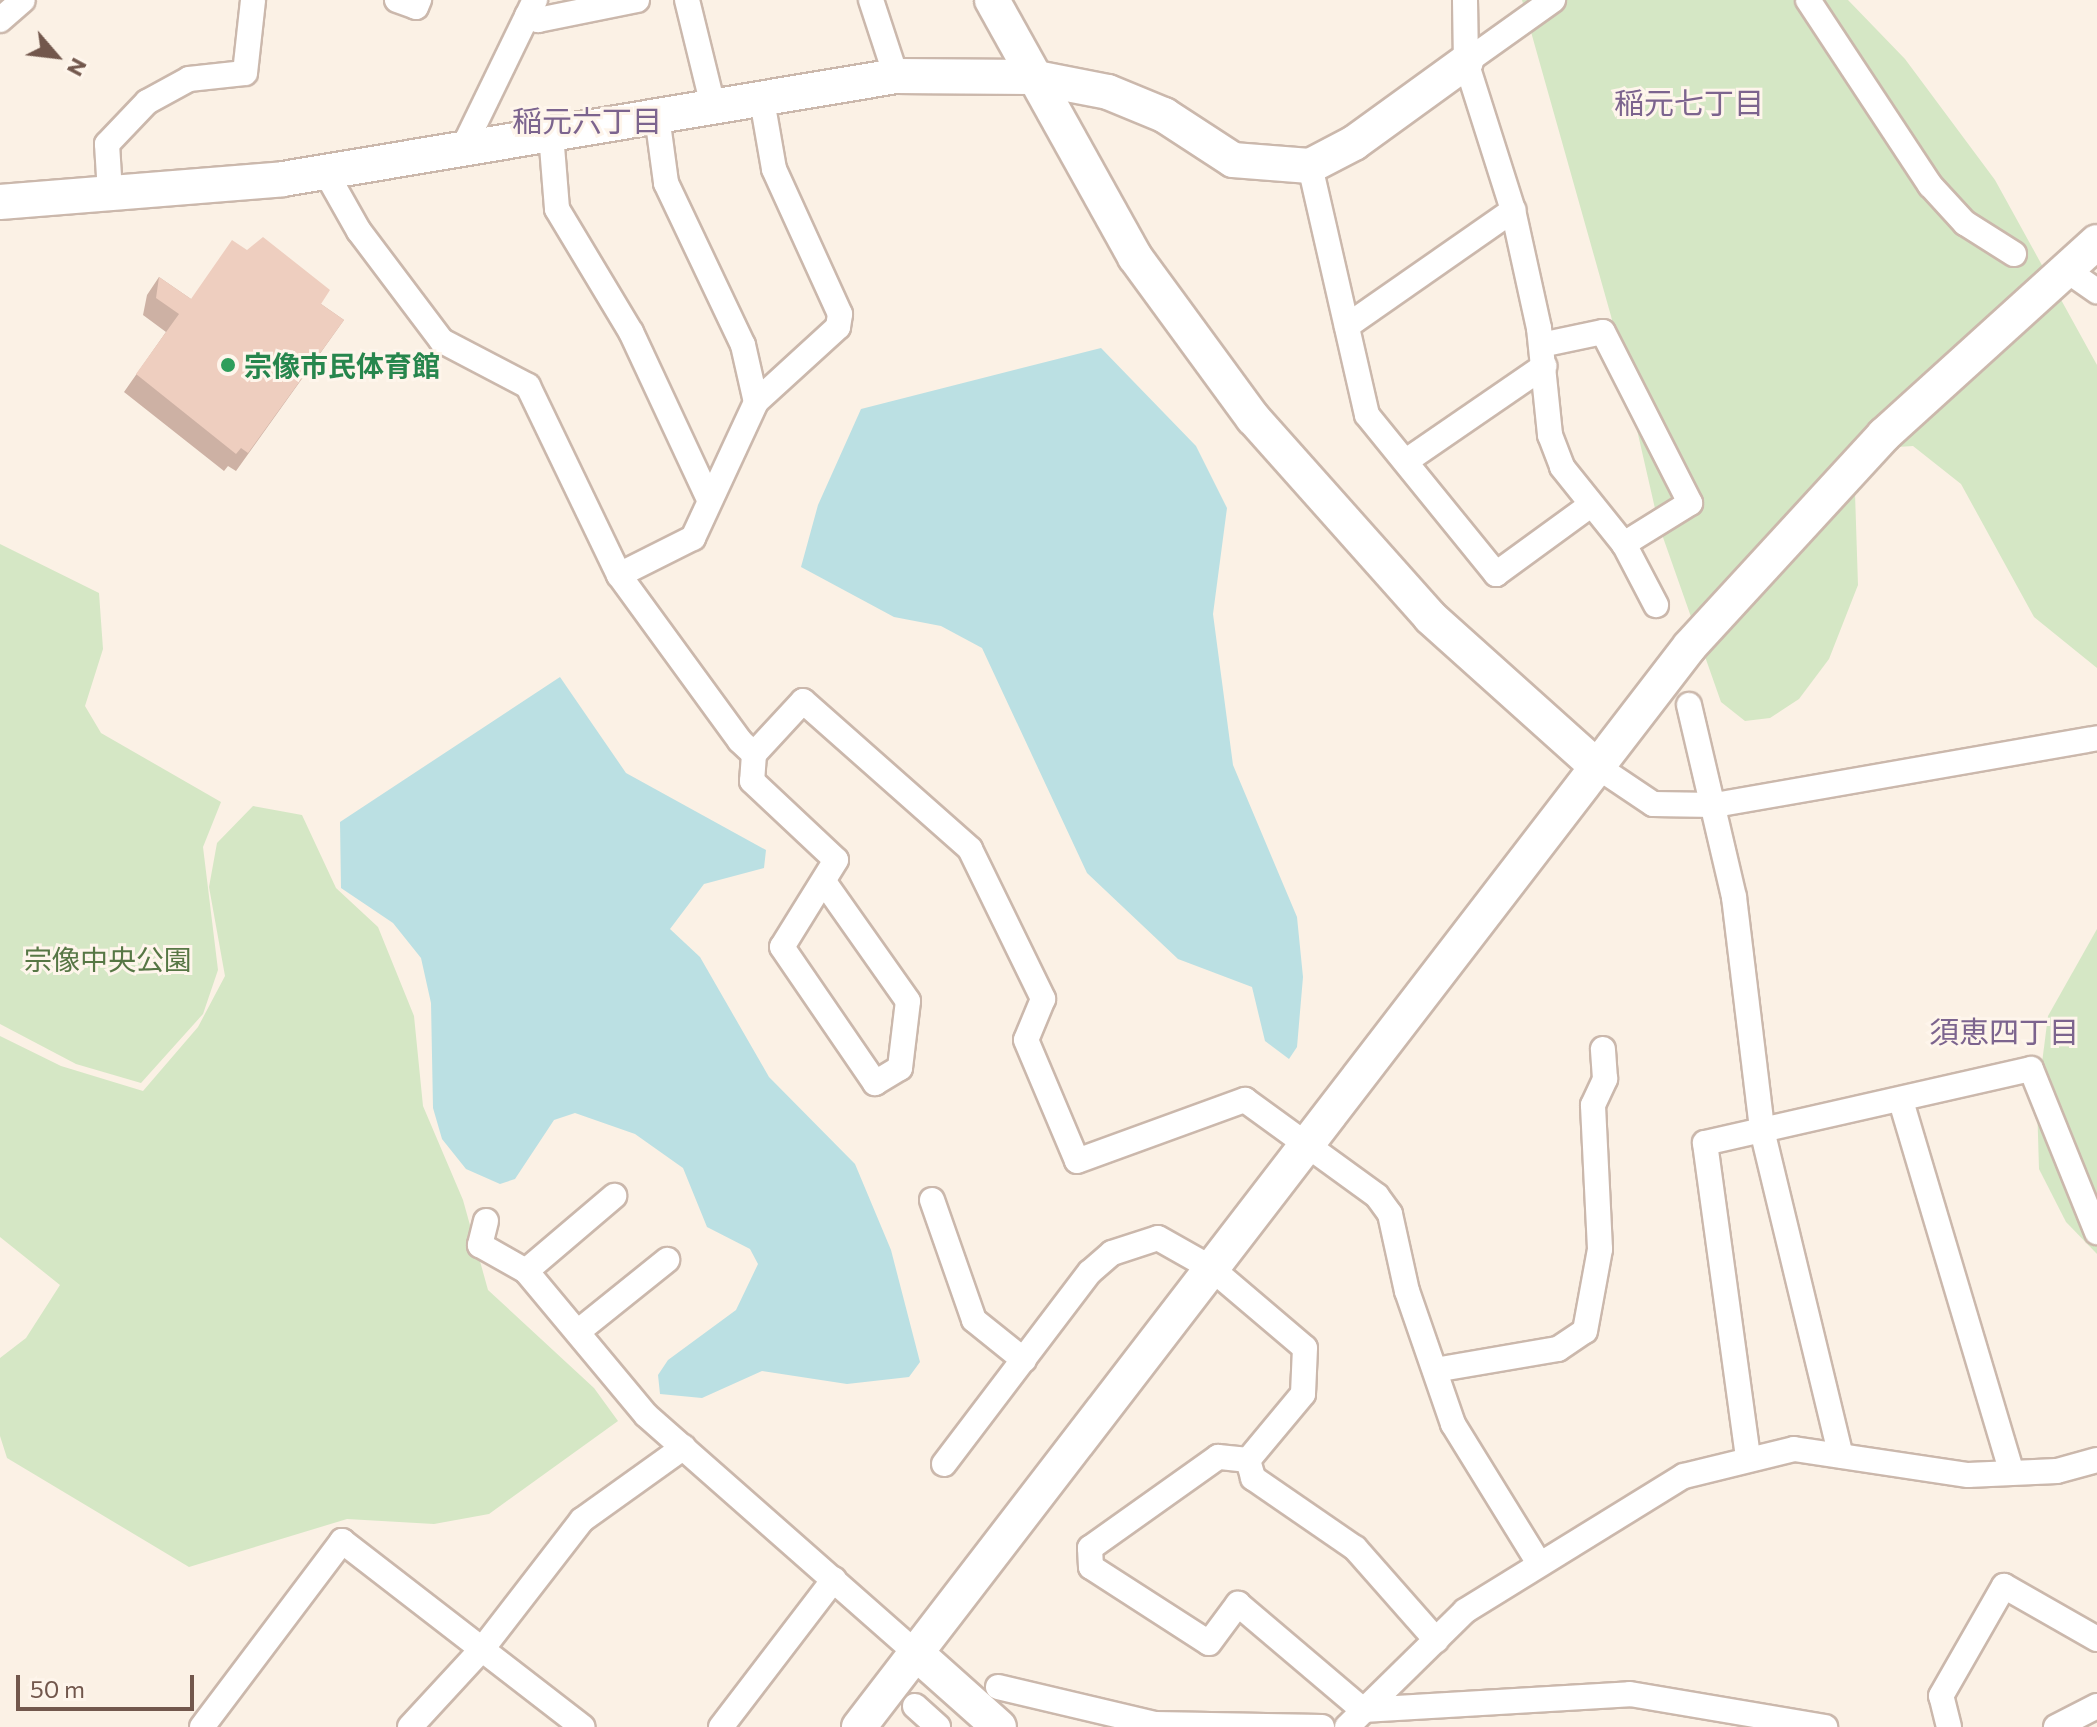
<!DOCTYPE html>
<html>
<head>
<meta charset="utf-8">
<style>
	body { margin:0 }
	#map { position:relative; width:2097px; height:1727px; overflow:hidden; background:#fbf1e5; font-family:Commissioner,"Noto Sans JP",sans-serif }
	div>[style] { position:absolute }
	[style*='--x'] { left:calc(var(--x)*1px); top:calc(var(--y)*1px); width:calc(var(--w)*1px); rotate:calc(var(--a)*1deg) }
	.green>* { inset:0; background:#d5e7c5 }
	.water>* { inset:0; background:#bbe0e3 }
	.roads { filter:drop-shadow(2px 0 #cbb8ac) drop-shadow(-2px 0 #cbb8ac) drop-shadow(0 2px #cbb8ac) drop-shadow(0 -2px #cbb8ac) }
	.street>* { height:24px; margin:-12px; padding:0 12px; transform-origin:12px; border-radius:12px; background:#fff }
	.secondary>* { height:34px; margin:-17px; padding:0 17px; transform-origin:17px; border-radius:17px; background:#fff }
	.wall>* { inset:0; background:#cdb1a4 }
	.building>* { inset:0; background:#eecebf }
	.dots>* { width:22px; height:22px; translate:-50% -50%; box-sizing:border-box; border:4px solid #fef5eb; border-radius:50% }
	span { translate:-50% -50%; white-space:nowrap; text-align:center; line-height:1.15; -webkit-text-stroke:6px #fef5eb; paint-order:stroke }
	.leisure-label { font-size:28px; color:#27864d; font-weight:700 }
	.left { translate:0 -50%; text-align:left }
	.park-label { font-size:28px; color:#577745 }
	.neighbourhood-label { font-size:30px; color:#7c648e }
	.north { position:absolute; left:16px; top:16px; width:80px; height:80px; -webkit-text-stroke:6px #fef5eb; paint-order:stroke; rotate:118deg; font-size:22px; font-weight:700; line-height:32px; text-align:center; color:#72574c }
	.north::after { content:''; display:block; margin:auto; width:28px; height:36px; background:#72574c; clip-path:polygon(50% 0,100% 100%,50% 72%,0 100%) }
	.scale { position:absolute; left:16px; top:1675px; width:178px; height:36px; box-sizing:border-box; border:4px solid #72574c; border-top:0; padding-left:10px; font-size:24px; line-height:28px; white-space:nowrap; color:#72574c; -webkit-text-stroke:6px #fef5eb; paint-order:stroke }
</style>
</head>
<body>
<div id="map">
	<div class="green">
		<div style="clip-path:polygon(1522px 0,1848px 0,1905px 59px,1995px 180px,2097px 365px,2097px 668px,2034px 617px,1961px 484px,1913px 446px,1882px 448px,1863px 464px,1855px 493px,1858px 585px,1829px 659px,1799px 699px,1770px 718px,1745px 721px,1721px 702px,1659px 526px,1611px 316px)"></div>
		<div style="clip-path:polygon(0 544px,99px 593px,103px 649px,85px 706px,101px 733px,221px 802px,203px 847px,218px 970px,203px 1014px,141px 1083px,76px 1064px,0 1024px)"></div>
		<div style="clip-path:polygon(253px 806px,302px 815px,336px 888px,378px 927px,414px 1016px,423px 1106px,463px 1200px,488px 1290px,594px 1388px,618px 1421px,489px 1514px,434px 1524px,347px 1519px,189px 1567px,7px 1458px,0 1436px,0 1358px,26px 1338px,60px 1285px,0 1237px,0 1036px,61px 1066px,143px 1091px,198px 1027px,225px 976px,209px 887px,217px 843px)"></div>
		<div style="clip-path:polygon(2097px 929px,2097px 1254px,2066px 1222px,2039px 1169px,2037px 1102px,2048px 1016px)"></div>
	</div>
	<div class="water">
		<div style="clip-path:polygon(1101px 348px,1196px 446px,1227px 508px,1213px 614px,1233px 765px,1297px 917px,1303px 977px,1297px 1047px,1289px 1059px,1265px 1041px,1252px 987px,1178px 959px,1087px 873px,982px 648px,941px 626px,894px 617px,801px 567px,818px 505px,861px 409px)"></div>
		<div style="clip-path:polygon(560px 677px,626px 773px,766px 850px,764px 868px,704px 884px,670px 929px,700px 957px,769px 1077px,855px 1164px,891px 1250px,920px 1362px,909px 1377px,847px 1384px,762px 1371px,702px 1398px,660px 1394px,658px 1375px,668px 1360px,736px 1310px,758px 1264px,750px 1249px,707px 1227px,683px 1168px,635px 1134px,575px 1113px,554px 1120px,515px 1179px,500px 1184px,466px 1169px,442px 1139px,433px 1108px,431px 1003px,421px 958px,393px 923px,341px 888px,340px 822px)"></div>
	</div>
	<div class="roads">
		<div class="street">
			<div style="--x:397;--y:0;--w:20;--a:20"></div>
			<div style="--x:416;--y:7;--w:8;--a:-67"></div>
			<div style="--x:687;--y:0;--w:109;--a:76.2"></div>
			<div style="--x:871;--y:0;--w:80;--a:71.8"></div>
			<div style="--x:1465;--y:0;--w:62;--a:89.1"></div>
			<div style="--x:1466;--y:62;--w:155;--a:72.4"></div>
			<div style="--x:1513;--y:210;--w:121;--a:77.6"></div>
			<div style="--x:1539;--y:328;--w:108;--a:84.1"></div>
			<div style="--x:1550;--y:435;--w:34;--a:69"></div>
			<div style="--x:1562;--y:467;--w:99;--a:51.2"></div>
			<div style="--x:1624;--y:544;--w:69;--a:62.3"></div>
			<div style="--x:1808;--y:0;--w:222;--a:56.6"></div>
			<div style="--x:1930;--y:185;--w:52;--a:47.4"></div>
			<div style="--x:1965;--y:223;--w:58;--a:32.3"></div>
			<div style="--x:527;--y:16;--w:12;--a:20"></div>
			<div style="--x:538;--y:20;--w:101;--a:-11.4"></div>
			<div style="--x:0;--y:20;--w:30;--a:-41"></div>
			<div style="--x:1466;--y:62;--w:107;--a:-35.5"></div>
			<div style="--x:657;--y:116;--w:68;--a:82.3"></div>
			<div style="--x:666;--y:183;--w:179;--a:64.6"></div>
			<div style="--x:743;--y:345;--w:58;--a:77.2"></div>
			<div style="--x:551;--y:134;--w:75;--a:85.4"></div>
			<div style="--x:557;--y:209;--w:144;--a:59"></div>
			<div style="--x:631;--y:332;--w:184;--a:65"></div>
			<div style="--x:463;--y:148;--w:165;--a:-64.1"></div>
			<div style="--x:1310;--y:166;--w:255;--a:77.1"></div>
			<div style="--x:1367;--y:415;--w:205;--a:50.9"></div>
			<div style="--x:1496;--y:574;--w:114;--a:-36.1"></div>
			<div style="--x:325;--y:171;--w:69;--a:60.5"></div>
			<div style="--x:359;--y:231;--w:138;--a:53"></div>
			<div style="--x:442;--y:341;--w:97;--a:27.6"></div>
			<div style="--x:528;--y:386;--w:210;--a:64.3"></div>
			<div style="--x:619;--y:575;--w:205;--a:53.9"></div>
			<div style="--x:740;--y:741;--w:19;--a:43"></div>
			<div style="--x:754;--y:754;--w:72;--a:-47.2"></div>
			<div style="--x:803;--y:701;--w:223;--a:41.5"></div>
			<div style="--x:970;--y:849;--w:167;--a:64"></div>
			<div style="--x:1043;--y:999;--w:44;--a:112.5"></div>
			<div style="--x:1026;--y:1040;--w:131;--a:67.1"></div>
			<div style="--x:1077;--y:1161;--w:179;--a:-20"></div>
			<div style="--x:1245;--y:1100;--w:163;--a:36"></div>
			<div style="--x:1377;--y:1196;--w:22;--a:54"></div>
			<div style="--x:1390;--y:1214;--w:79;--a:77.6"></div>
			<div style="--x:1407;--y:1291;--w:141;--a:70.9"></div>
			<div style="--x:1453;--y:1424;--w:163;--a:58.3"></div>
			<div style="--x:110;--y:193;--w:49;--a:-93.5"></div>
			<div style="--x:107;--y:144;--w:58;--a:-46.4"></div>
			<div style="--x:147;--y:102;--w:48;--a:-28.7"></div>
			<div style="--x:189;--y:79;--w:56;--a:-6.1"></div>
			<div style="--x:245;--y:73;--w:73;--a:-83.7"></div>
			<div style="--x:2065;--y:269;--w:39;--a:35"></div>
			<div style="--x:1347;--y:326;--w:203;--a:-34.9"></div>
			<div style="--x:1541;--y:345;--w:63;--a:-11.8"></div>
			<div style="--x:1603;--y:332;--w:192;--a:63"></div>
			<div style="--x:1690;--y:503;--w:78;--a:148.2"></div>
			<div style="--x:1406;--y:461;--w:168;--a:-34.5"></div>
			<div style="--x:619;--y:575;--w:83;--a:-26.6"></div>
			<div style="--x:693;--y:538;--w:150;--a:-65.1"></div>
			<div style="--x:756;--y:402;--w:111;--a:-42.4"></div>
			<div style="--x:838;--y:327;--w:13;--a:-81"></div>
			<div style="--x:840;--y:314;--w:159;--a:-114.5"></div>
			<div style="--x:774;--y:169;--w:70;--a:-99.9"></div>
			<div style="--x:1689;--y:705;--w:197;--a:76.8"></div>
			<div style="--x:1734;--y:897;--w:235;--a:83.1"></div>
			<div style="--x:1762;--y:1130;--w:335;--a:76.4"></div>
			<div style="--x:754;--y:754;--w:27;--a:94"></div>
			<div style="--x:752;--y:781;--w:115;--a:43.2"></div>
			<div style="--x:836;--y:860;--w:102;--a:121.8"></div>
			<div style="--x:782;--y:947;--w:165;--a:55.6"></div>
			<div style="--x:875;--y:1083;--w:29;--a:-31"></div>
			<div style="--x:900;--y:1068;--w:67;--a:-83.2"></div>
			<div style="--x:908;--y:1001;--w:146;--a:-125.2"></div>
			<div style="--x:1595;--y:765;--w:70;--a:33.9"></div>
			<div style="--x:1653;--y:804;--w:62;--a:0.9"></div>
			<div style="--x:1715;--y:805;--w:388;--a:-9.9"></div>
			<div style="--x:1901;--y:1101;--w:386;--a:73.4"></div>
			<div style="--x:932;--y:1200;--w:127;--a:70.7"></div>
			<div style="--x:974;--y:1320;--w:64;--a:38.7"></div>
			<div style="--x:486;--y:1221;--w:25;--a:104"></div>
			<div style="--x:480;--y:1245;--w:53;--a:29.5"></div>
			<div style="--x:526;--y:1271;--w:187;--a:50.2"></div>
			<div style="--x:646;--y:1415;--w:360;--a:41.4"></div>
			<div style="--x:526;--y:1271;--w:116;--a:-40.4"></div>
			<div style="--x:580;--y:1330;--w:112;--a:-38.8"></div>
			<div style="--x:1435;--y:1370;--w:125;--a:-9.7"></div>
			<div style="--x:1558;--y:1349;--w:32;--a:-34"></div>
			<div style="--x:1585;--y:1331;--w:83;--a:-79.6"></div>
			<div style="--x:1600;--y:1249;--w:144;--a:-92.8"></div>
			<div style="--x:1593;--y:1105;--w:29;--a:-65"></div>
			<div style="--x:1605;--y:1079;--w:30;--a:-94"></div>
			<div style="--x:1748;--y:1457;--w:317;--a:-97.8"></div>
			<div style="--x:1705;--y:1143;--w:334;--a:-12.8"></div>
			<div style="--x:2031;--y:1069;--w:176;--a:68"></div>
			<div style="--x:1248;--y:1460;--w:30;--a:-174"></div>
			<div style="--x:1218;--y:1457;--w:157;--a:144.6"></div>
			<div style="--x:1090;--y:1548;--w:19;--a:87"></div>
			<div style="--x:1091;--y:1567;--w:140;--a:32.8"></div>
			<div style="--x:1209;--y:1643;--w:49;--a:-53.4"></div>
			<div style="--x:1238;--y:1604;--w:164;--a:40.3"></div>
			<div style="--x:1363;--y:1710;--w:267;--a:-3.4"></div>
			<div style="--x:1630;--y:1694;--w:198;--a:9.6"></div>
			<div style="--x:944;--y:1464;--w:241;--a:-52.8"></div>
			<div style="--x:1090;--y:1272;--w:29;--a:-41"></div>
			<div style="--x:1112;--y:1253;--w:48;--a:-18.1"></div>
			<div style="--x:1158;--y:1238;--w:61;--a:29.5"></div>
			<div style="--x:1211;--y:1268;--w:123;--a:40.4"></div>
			<div style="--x:1305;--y:1348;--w:46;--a:92.5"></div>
			<div style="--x:1303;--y:1394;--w:86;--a:129.8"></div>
			<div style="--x:1248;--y:1460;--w:19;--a:74"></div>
			<div style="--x:1253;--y:1478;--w:124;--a:34.5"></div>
			<div style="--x:1355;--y:1548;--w:123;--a:48.6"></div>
			<div style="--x:998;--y:1687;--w:161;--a:13.3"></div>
			<div style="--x:1155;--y:1724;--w:167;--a:1"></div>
			<div style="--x:915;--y:1706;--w:31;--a:42"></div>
			<div style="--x:202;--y:1727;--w:233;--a:-53"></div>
			<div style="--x:342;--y:1541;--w:304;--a:37.7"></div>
			<div style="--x:410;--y:1727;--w:108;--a:-47.3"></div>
			<div style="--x:483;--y:1648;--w:162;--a:-52.3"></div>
			<div style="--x:582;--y:1520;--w:125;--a:-35.6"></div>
			<div style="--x:721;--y:1727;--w:186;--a:-52.6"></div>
			<div style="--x:1347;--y:1727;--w:165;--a:-44.5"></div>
			<div style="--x:1465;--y:1611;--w:257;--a:-31.7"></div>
			<div style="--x:1684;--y:1476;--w:113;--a:-13.8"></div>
			<div style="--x:1794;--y:1449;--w:176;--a:8.5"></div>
			<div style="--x:1968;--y:1475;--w:89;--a:-2.6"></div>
			<div style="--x:2057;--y:1471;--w:41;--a:-15.4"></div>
			<div style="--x:1949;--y:1727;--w:32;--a:-104"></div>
			<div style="--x:1941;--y:1696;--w:127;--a:-60.2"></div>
			<div style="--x:2004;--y:1586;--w:107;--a:29.7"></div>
			<div style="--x:2056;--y:1727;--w:46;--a:-27.1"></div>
		</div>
		<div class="secondary">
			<div style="--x:992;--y:0;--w:294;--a:60.9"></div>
			<div style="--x:1135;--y:257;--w:200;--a:53.8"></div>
			<div style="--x:1253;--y:418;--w:266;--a:48.3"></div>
			<div style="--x:1430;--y:617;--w:222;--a:41.9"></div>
			<div style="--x:0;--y:202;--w:284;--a:-4.6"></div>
			<div style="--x:283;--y:179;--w:622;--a:-9.54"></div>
			<div style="--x:896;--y:76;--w:135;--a:0.4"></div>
			<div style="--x:1031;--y:77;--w:78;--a:11"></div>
			<div style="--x:1108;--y:92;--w:61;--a:22.3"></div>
			<div style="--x:1164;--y:115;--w:82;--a:33.1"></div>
			<div style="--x:1233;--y:160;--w:77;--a:4.5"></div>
			<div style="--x:1310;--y:166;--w:50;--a:-27.6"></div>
			<div style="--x:1354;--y:143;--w:138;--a:-35.9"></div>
			<div style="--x:916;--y:1653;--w:111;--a:41.7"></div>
			<div style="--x:859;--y:1727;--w:1363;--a:-52.45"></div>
			<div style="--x:1690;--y:646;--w:287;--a:-47.4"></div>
			<div style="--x:1884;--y:435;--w:287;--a:-42.2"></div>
		</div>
	</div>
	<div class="wall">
		<div style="clip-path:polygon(159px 277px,191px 299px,321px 304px,344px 320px,236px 471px,228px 466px,224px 471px,124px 392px,166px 332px,143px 315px,147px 295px)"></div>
	</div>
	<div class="building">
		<div style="clip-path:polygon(263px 237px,330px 290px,321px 304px,344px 320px,248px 453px,241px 448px,236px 454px,136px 374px,179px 314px,156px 298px,159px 277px,191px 299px,232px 240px,247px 250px)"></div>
	</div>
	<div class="dots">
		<div style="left:228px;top:365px;background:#2e9e5b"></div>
	</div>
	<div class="leisure-label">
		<span class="left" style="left:244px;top:365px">宗像市民体育館</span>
	</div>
	<div class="park-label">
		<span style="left:108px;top:959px">宗像中央公園</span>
	</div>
	<div class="neighbourhood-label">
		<span style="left:1689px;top:102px">稲元七丁目</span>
		<span style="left:587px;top:120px">稲元六丁目</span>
		<span style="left:2004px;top:1031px">須恵四丁目</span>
	</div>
	<div class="north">N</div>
	<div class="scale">50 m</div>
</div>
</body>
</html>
